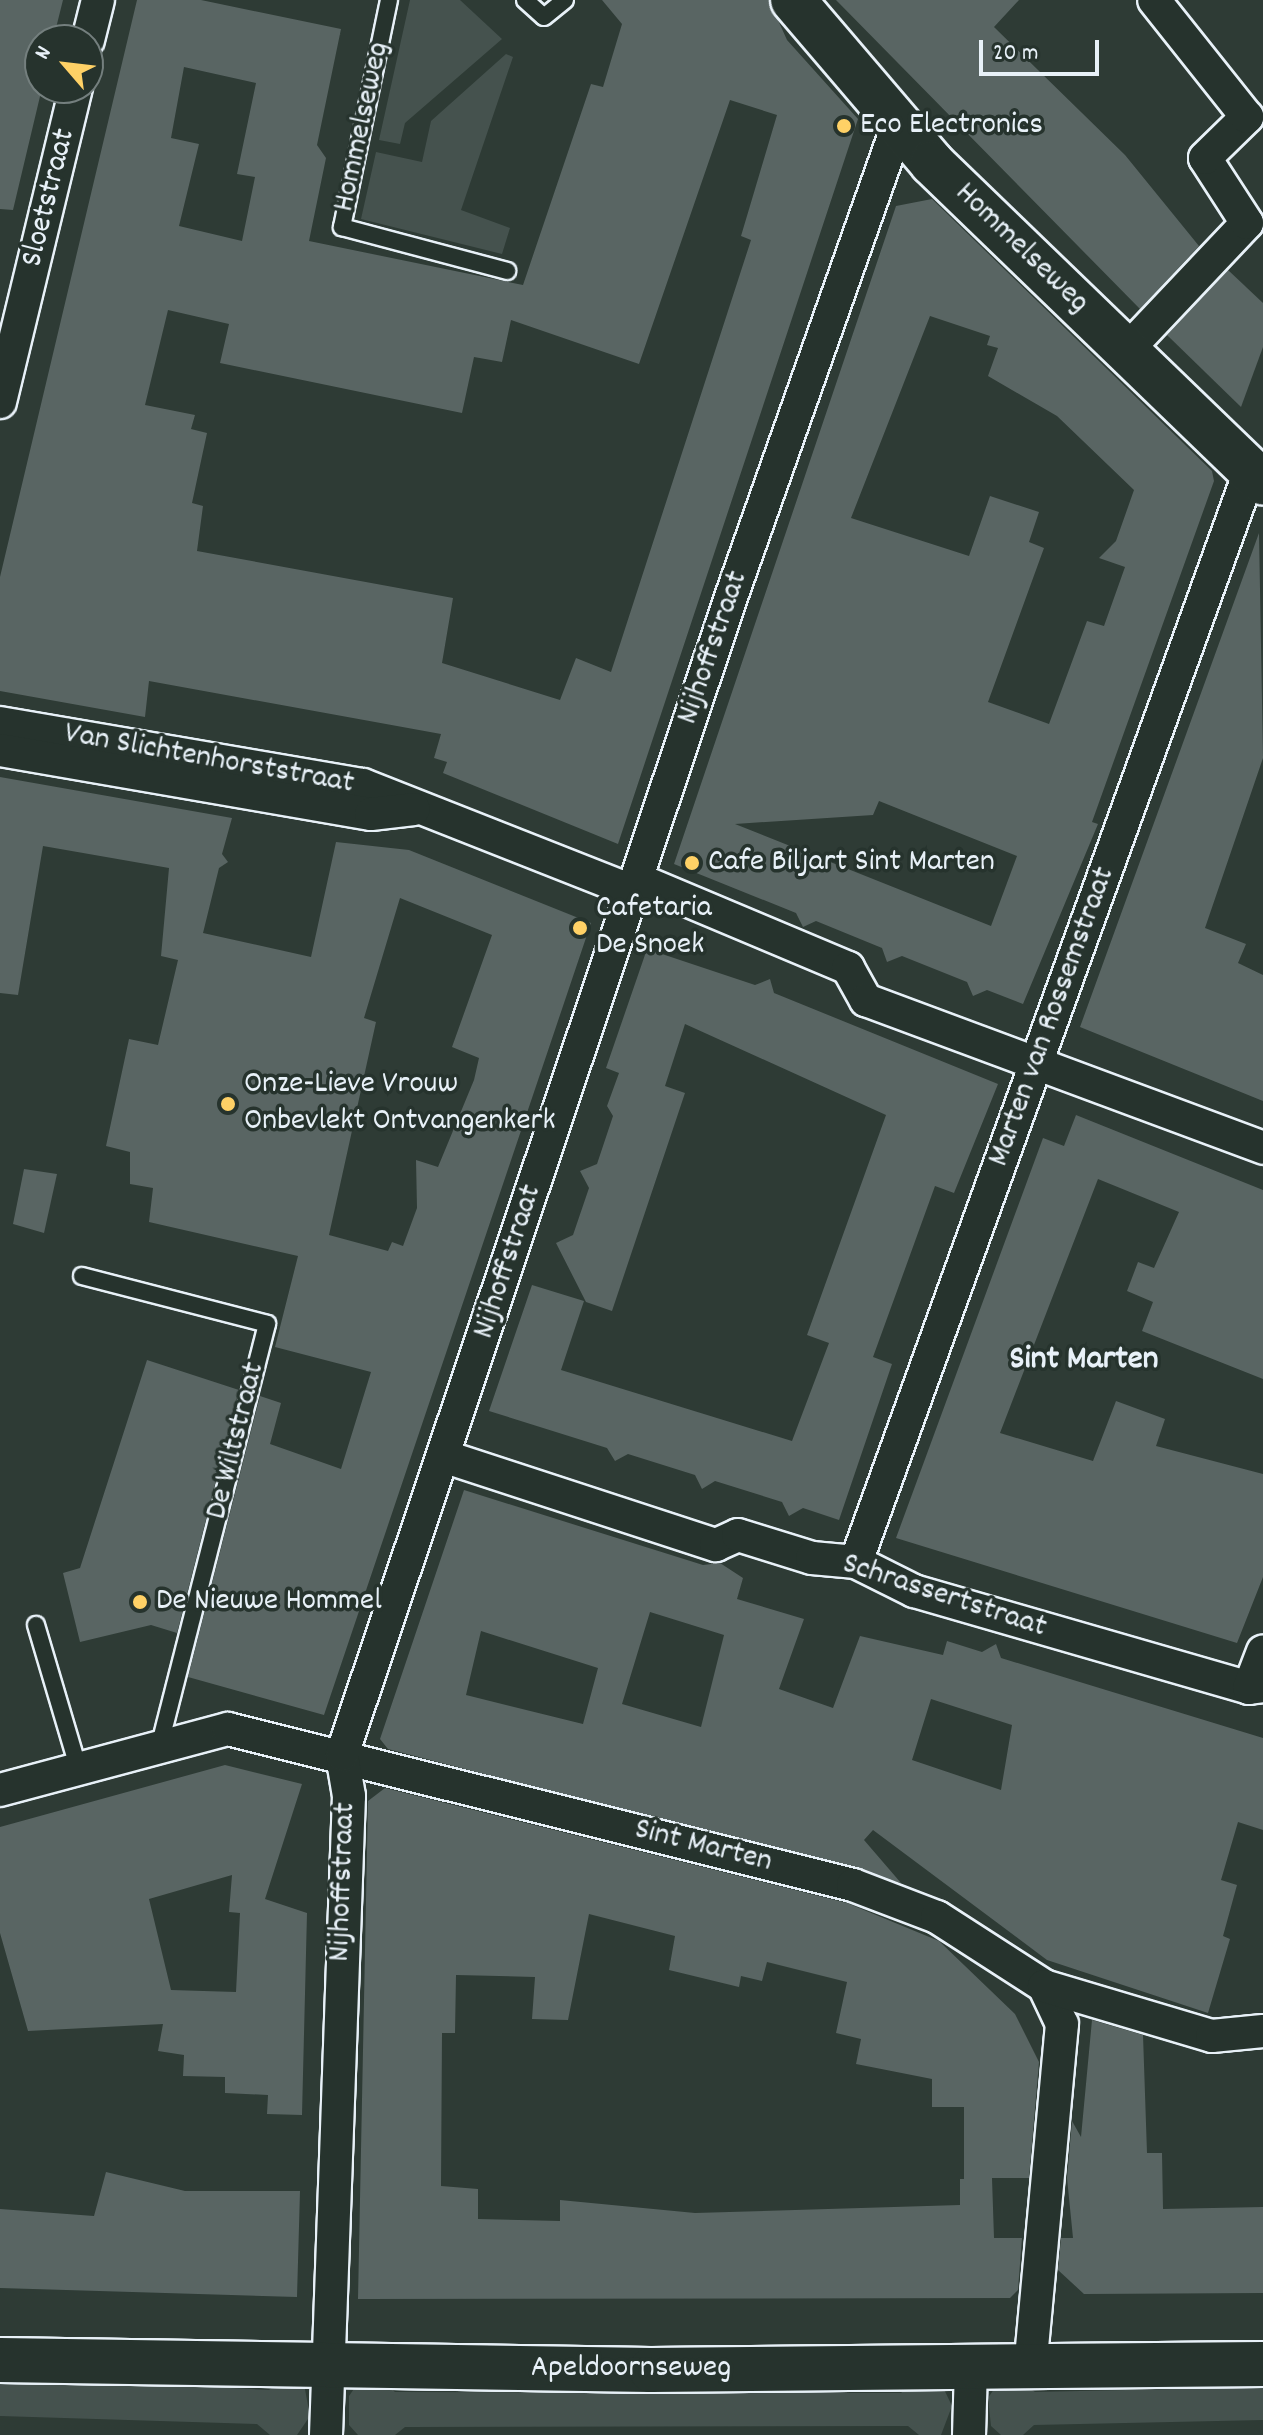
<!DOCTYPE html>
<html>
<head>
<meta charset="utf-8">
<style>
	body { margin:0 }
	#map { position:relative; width:1263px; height:2435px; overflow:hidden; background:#2e3b35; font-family:Dekko,sans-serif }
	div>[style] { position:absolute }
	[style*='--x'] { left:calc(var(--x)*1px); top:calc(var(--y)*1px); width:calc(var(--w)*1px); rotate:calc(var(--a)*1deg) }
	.green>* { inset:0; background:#45524e }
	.building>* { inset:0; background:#596563 }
	.roads { filter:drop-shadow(2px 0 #e8f1f8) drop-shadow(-2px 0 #e8f1f8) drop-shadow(0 2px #e8f1f8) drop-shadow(0 -2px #e8f1f8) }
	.lane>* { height:16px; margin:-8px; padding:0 8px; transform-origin:8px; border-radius:8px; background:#26332d }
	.street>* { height:32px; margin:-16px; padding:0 16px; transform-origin:16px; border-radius:16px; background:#26332d }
	.secondary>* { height:44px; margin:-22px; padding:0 22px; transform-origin:22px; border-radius:22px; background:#26332d }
	.primary>* { height:44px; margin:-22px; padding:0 22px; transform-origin:22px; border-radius:22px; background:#26332d }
	.dots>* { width:22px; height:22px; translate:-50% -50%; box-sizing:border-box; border:4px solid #26332d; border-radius:50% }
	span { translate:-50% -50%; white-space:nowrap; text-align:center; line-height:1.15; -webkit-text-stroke:7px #26332d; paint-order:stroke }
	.poi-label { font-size:32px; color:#e8f1f8 }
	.left { translate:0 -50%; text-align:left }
	.street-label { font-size:32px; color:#e8f1f8 }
	.neighbourhood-label { font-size:34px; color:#e8f1f8; font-weight:700 }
	.north { position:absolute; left:24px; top:24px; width:80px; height:80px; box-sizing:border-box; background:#26332d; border:2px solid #747f7e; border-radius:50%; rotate:298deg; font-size:22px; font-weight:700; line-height:32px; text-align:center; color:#e8f1f8 }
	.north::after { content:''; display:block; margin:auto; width:28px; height:36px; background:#ffd166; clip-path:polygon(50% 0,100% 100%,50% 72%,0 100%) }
	.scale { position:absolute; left:979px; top:40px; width:120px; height:36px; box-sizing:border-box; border:4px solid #e8f1f8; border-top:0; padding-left:10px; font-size:24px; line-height:28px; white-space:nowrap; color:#e8f1f8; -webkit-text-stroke:6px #26332d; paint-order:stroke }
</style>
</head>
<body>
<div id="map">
	<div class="green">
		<div style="clip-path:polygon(410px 0,460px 0,502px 39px,405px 123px,400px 144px,379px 140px)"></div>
		<div style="clip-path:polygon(506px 54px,513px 57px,461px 210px,510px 228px,502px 254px,361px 219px,376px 152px,422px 162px,431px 121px)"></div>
		<div style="clip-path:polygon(28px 2378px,269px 2390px,283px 2379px,304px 2384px,310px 2416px,297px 2435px,270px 2435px,257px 2424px,0 2416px,0 2384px)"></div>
		<div style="clip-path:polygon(382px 2379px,395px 2392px,901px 2393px,914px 2382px,942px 2385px,952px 2406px,941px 2435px,919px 2435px,908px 2426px,405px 2427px,395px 2435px,358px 2435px,349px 2425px,349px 2396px,358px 2383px)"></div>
		<div style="clip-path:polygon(1017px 2379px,1035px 2392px,1263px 2387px,1263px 2420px,1034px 2425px,1023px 2435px,1001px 2435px,991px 2426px,988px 2398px,998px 2383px)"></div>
	</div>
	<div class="building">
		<div style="clip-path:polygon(0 0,63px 0,53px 40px,40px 40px,42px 88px,13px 210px,0 209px)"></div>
		<div style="clip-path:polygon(evenodd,137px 0,201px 0,341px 29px,317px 145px,326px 158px,309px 241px,523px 285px,591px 84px,603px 87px,622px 24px,602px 0,769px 0,787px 40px,858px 119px,618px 844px,443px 773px,447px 762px,434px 758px,441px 734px,149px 681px,145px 717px,0 691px,0 577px,137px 0,184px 67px,256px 83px,237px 174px,255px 177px,242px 241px,179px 226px,199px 144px,171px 138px,184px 67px,137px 0,730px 100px,777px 115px,741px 236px,751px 240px,611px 672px,576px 658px,560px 700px,442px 663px,453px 598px,197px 551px,203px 506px,192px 503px,207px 433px,191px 429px,195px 415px,145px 405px,168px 310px,229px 324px,220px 363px,462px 413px,474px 357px,502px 362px,511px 320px,639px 364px,730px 100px)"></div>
		<div style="clip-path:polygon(836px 0,1019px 0,994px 27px,1125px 155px,1199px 246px,1140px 309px)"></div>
		<div style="clip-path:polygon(evenodd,932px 199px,1212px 471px,1214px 481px,1092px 822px,1098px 824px,1023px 1004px,987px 990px,973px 996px,967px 982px,902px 956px,887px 962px,882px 948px,816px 921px,803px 927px,796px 913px,674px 864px,896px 206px,932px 199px,930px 316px,990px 336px,987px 345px,998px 348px,988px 376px,1057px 416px,1134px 490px,1116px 541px,1099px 558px,1125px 567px,1104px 626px,1087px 621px,1049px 724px,988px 702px,1044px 548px,1029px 542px,1039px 512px,990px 496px,969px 556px,851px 518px,930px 316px,932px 199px,879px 801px,1017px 856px,991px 926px,735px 824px,873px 815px,879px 801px)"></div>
		<div style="clip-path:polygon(1228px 270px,1263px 303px,1263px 347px,1241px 407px,1167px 335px)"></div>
		<div style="clip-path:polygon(1259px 533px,1263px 758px,1205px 928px,1246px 944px,1238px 963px,1263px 975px,1263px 1101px,1080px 1027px)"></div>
		<div style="clip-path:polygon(evenodd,0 777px,232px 818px,222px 854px,228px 862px,219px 868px,203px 933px,311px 957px,336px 842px,409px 850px,591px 923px,324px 1715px,188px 1677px,260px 1396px,281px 1403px,270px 1444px,341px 1469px,371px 1372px,275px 1347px,298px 1256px,149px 1222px,153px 1188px,130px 1184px,130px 1152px,106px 1146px,129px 1039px,158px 1045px,178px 960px,161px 956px,169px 868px,43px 846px,18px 995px,0 993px,0 777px,400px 898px,492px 935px,452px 1047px,479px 1058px,474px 1080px,438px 1167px,416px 1160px,417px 1208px,403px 1246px,392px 1242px,388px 1251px,329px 1235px,376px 1022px,364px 1018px,400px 898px)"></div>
		<div style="clip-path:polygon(647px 949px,755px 985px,770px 979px,774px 993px,998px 1084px,954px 1193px,935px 1186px,901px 1280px,873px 1357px,892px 1364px,839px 1520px,803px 1508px,789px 1516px,782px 1502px,715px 1481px,702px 1489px,695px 1475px,628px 1454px,615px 1461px,607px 1448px,489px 1411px,532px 1285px,584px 1301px,561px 1370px,792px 1441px,829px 1343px,807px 1335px,886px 1115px,685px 1024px,665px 1086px,685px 1093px,612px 1311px,586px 1302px,556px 1243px,573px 1235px,589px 1188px,580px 1171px,597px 1164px,613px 1116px,607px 1106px,619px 1073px,606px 1068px)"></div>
		<div style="clip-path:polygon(1076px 1115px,1263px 1190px,1263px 1379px,1142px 1331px,1153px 1302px,1127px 1291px,1138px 1262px,1154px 1268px,1179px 1212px,1098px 1179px,1000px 1433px,1093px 1461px,1116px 1401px,1165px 1419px,1156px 1446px,1263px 1474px,1263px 1577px,1237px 1643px,896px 1538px,1043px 1138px,1064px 1146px)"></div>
		<div style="clip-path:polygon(24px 1169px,57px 1174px,44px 1233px,13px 1224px)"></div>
		<div style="clip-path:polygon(147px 1360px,239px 1390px,177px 1633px,151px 1625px,80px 1642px,63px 1573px,80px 1568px)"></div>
		<div style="clip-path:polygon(evenodd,464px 1490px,703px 1565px,720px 1563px,743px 1578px,737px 1599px,804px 1619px,779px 1689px,833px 1708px,860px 1636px,943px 1655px,947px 1641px,982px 1652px,996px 1644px,1001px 1658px,1263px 1738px,1263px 1830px,1238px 1822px,1221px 1880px,1237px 1885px,1223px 1936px,1230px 1939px,1208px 2013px,1047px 1960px,873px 1830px,864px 1840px,901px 1883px,388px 1749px,380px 1739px,464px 1490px,650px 1612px,724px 1635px,701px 1727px,622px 1704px,650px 1612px,464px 1490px,481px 1631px,598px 1668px,583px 1724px,466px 1695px,481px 1631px,464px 1490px,931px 1699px,1012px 1725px,1001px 1790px,912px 1760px,931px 1699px)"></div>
		<div style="clip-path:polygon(evenodd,225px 1765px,302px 1784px,265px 1899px,307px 1913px,302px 2115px,267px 2114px,268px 2095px,225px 2093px,225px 2077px,183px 2076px,184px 2055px,158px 2051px,163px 2024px,28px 2031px,0 1933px,0 1827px,225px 1765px,232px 1875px,229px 1912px,240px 1913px,236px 1992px,171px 1990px,149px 1899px,232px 1875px)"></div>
		<div style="clip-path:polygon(evenodd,385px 1788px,847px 1903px,939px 1941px,1015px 2014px,1039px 2062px,1029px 2178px,992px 2178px,994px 2238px,1022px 2238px,1018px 2290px,1010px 2298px,358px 2299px,368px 1801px,385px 1788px,589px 1914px,675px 1936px,669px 1970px,739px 1987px,741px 1976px,762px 1981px,767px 1962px,847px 1982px,836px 2033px,861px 2039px,856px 2064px,932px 2079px,932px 2107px,964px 2107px,964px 2179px,971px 2179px,960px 2179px,960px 2205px,695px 2213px,560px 2200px,560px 2221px,478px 2219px,478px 2189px,441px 2186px,442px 2033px,455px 2033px,456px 1975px,535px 1977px,532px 2019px,568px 2020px,589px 1914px)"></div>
		<div style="clip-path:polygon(1092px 2020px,1143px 2035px,1147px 2153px,1162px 2153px,1163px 2209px,1263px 2207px,1263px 2293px,1084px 2294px,1058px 2270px,1061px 2238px,1073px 2238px,1067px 2178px,1072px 2121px,1081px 2137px)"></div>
		<div style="clip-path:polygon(106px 2172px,185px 2191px,300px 2191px,297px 2297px,0 2288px,0 2209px,94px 2216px)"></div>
	</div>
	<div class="roads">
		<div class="lane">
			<div style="--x:389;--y:0;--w:232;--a:101.7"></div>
			<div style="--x:342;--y:227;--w:171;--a:14.9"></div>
			<div style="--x:525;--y:0;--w:25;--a:42"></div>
			<div style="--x:544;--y:17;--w:27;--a:-39"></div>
			<div style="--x:82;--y:1276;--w:191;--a:14.5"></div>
			<div style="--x:267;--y:1324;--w:433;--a:104.3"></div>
			<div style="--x:36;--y:1625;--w:148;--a:73.5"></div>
		</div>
		<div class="street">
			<div style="--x:88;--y:40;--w:41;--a:-76"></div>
			<div style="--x:1126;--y:351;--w:176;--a:-46.6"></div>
			<div style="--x:1247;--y:223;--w:77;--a:-122.9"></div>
			<div style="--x:1205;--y:158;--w:59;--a:-44.3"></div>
			<div style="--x:1247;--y:117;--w:149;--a:-128.5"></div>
			<div style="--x:0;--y:402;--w:323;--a:-76.4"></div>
			<div style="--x:0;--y:723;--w:368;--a:9.7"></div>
			<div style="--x:363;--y:785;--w:291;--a:21.5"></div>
			<div style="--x:0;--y:750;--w:376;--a:9.8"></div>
			<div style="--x:371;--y:814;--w:43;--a:-6.6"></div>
			<div style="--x:639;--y:880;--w:227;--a:22.8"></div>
			<div style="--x:848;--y:968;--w:37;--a:61"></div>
			<div style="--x:866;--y:1000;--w:424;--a:20.4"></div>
			<div style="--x:446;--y:1457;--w:284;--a:18.1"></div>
			<div style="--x:716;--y:1545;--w:24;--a:-24"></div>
			<div style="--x:738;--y:1535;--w:77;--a:17.3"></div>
			<div style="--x:812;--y:1558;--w:44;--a:5.2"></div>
			<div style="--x:856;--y:1562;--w:65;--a:26.6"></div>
			<div style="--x:914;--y:1591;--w:349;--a:16.1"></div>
			<div style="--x:1249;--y:1688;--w:14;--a:-8"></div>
			<div style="--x:856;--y:1562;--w:1160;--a:-70.14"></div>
			<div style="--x:1249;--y:1688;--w:39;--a:-69"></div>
			<div style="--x:0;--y:1790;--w:236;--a:-15"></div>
			<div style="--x:228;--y:1729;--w:644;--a:14.01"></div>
			<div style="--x:853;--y:1885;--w:90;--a:20.9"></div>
			<div style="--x:937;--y:1917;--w:127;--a:32.8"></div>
			<div style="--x:1044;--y:1986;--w:42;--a:64.7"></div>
			<div style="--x:1062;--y:2024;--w:344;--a:95.3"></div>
			<div style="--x:1044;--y:1986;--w:175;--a:16.6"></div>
			<div style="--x:1212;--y:2036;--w:51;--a:-5.6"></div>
			<div style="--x:326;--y:2435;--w:639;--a:-87.94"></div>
			<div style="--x:349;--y:1796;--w:42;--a:-99.7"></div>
			<div style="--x:342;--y:1755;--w:1218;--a:-71.43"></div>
			<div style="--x:730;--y:600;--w:504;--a:-70.52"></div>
			<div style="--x:969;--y:2435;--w:66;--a:-88.3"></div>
		</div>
		<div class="secondary">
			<div style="--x:793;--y:0;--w:214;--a:49.5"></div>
			<div style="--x:932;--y:163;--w:460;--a:44"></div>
		</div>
		<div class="primary">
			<div style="--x:0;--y:2360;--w:651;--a:0.88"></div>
			<div style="--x:651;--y:2370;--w:612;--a:-0.56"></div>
		</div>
	</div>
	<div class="dots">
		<div style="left:844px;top:126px;background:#ffd166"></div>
		<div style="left:692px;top:863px;background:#ffd166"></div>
		<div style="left:580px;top:928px;background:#ffd166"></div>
		<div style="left:228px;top:1104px;background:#ffd166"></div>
		<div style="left:140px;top:1602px;background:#ffd166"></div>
	</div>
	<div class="poi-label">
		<span class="left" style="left:860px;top:126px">Eco Electronics</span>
		<span class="left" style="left:708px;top:863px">Cafe Biljart Sint Marten</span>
		<span class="left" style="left:596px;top:928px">Cafetaria<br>De Snoek</span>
		<span class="left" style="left:244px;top:1104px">Onze-Lieve Vrouw<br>Onbevlekt Ontvangenkerk</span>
		<span class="left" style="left:156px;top:1602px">De Nieuwe Hommel</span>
	</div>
	<div class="street-label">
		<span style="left:363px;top:127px;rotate:-78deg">Hommelseweg</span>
		<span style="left:50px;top:198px;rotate:-76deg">Sloetstraat</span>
		<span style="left:1021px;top:249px;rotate:44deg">Hommelseweg</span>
		<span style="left:714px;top:648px;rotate:-71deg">Nijhoffstraat</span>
		<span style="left:209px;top:760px;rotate:10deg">Van Slichtenhorststraat</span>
		<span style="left:1053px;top:1017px;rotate:-70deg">Marten van Rossemstraat</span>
		<span style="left:509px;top:1262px;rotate:-72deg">Nijhoffstraat</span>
		<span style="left:237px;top:1441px;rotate:-76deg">De Wiltstraat</span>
		<span style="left:944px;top:1597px;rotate:18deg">Schrassertstraat</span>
		<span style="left:703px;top:1847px;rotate:14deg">Sint Marten</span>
		<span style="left:344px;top:1882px;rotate:-88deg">Nijhoffstraat</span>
		<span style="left:631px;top:2369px">Apeldoornseweg</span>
	</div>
	<div class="neighbourhood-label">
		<span style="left:1084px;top:1361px">Sint Marten</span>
	</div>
	<div class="north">N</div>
	<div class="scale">20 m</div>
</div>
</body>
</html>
